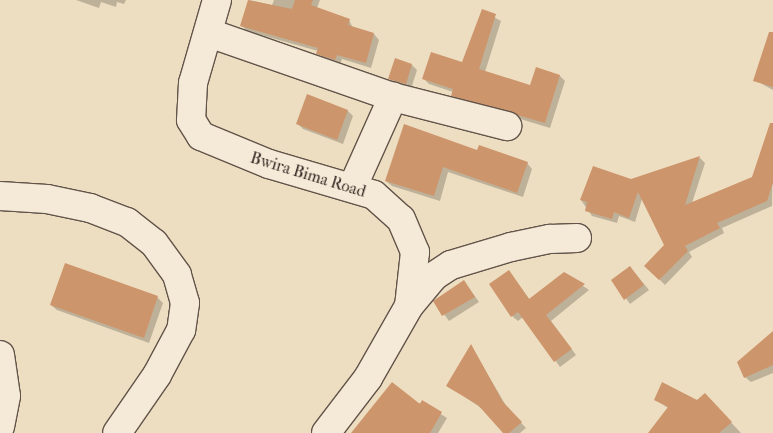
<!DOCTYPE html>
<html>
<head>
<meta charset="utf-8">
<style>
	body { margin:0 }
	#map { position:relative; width:773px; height:433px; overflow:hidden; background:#eedec1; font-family:"IM FELL French Canon",serif }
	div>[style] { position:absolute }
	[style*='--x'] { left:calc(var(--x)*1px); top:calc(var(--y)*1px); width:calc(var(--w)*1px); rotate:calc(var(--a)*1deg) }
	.shadow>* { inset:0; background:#0003 }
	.building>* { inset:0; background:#cd956b }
	.roads { filter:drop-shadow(1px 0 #62544a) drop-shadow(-1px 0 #62544a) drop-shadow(0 1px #62544a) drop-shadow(0 -1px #62544a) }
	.minor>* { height:28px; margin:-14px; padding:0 14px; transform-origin:14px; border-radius:14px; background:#f4ead7 }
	span { translate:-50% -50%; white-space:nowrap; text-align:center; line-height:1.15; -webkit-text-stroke:4.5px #f4ead7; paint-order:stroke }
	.street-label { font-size:16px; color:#332622 }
</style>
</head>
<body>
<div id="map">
	<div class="shadow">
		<div style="clip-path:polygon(76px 0,126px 0,124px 4px,117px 2px,116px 7px,101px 2px,99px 8px)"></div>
		<div style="clip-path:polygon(249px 0,272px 5px,274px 0,320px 0,317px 8px,349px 20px,353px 28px,374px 34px,379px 40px,371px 68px,342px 59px,340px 65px,323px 59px,318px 51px,247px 31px,242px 26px)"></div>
		<div style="clip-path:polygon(483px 11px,501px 21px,485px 72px,530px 87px,537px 68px,560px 76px,565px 81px,550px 128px,457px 100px,453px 92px,429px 84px,424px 79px,462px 64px)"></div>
		<div style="clip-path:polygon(773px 56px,773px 90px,755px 80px)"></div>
		<div style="clip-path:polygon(412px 65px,417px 70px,411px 89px,395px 84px,389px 78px)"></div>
		<div style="clip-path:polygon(348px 111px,353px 116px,343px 144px,303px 129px,298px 124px)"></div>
		<div style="clip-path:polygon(478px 151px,527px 163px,532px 169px,523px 197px,448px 172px,440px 201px,392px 186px,386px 181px)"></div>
		<div style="clip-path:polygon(773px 152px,772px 206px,722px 228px,724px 233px,689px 252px,692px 257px,665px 285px,646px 266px,666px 245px,642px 199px,635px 222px,619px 216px,617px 223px,592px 216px,581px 200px,700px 158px,705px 163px,692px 203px,753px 178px)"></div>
		<div style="clip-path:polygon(509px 271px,530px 300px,564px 273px,589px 290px,551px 321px,576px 355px,560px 367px,523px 317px,518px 321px,512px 316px)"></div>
		<div style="clip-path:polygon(635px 273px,649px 290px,630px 304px,613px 280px)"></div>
		<div style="clip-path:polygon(464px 281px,479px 302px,449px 321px,435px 302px)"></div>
		<div style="clip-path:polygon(157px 297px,163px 303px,149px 343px,57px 310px,51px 305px)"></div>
		<div style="clip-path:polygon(773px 333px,773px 373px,751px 382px,745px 377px)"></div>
		<div style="clip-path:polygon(471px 346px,508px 409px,526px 428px,520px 433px,505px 433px,484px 410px,447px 385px)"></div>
		<div style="clip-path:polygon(655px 399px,710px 400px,741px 433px,665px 433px,668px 408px)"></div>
		<div style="clip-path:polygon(422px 402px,447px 418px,438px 433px,365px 433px)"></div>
	</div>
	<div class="building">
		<div style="clip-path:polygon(248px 0,292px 9px,295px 0,313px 0,311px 5px,350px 19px,348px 25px,374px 33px,366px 63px,337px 55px,335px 60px,316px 54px,318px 48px,240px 26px)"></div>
		<div style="clip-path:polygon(482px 9px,496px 14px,479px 69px,530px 85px,536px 67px,560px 75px,545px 123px,451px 96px,453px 89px,422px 79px,431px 52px,462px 62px)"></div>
		<div style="clip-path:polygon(769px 32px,773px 32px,773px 87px,753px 81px)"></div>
		<div style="clip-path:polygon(395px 58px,412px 64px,406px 84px,388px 79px)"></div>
		<div style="clip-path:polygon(307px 94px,348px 110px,337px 140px,296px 124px)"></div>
		<div style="clip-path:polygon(770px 123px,773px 123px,773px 183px,767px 201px,717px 223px,720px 228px,685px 246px,688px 251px,659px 280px,644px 266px,664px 245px,638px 192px,629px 218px,614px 212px,612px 219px,585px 211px,587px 202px,580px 200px,593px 166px,631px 179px,700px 156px,685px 205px,752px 177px)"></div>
		<div style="clip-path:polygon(404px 124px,477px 150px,479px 145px,528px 162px,517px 193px,443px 167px,434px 196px,385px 181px)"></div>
		<div style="clip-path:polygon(65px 263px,158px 296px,144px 338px,50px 305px)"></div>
		<div style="clip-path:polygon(630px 266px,644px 285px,624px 300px,611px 280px)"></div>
		<div style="clip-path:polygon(509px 270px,529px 299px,564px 272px,585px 284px,546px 315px,572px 349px,554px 362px,518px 312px,511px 317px,489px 284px)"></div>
		<div style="clip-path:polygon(464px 280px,475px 297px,442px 316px,433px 301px)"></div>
		<div style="clip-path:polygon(773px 331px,773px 365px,744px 378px,737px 362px)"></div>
		<div style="clip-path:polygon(471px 344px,503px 402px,522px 422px,509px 433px,503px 433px,478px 405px,446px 386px)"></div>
		<div style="clip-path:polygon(392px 382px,420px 404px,422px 400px,442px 412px,430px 433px,351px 433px)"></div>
		<div style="clip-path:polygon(662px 382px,697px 400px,705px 393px,732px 422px,719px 433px,648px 433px,668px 407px,654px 400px)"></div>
	</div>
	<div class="roads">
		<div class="minor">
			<div style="--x:217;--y:0;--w:86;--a:106.1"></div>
			<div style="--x:193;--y:83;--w:37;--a:93"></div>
			<div style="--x:191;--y:120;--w:19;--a:58"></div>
			<div style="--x:201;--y:136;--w:74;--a:22.4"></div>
			<div style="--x:269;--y:164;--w:109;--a:16.4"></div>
			<div style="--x:374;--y:195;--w:36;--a:42"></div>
			<div style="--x:401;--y:219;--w:36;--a:67"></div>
			<div style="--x:415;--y:252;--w:54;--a:96.3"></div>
			<div style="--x:409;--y:306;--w:83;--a:119.7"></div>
			<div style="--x:368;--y:378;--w:69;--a:127.4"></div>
			<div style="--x:209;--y:33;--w:195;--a:19.2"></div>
			<div style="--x:393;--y:97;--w:118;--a:14.3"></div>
			<div style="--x:353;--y:186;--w:98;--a:-65.8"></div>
			<div style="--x:0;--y:196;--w:47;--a:3.7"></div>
			<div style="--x:47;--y:199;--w:44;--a:11.8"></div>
			<div style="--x:90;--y:208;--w:40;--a:21"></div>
			<div style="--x:127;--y:222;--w:34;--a:38"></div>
			<div style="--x:154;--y:243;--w:39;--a:54"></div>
			<div style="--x:177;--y:275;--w:29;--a:74"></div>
			<div style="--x:185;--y:303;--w:27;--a:98"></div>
			<div style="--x:181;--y:330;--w:51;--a:118.1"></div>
			<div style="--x:157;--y:375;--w:70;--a:124.6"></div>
			<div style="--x:409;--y:306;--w:39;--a:-50"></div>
			<div style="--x:434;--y:276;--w:20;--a:-33"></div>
			<div style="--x:451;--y:265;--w:63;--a:-16.7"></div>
			<div style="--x:511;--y:247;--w:40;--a:-12"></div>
			<div style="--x:550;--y:239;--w:27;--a:-2"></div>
			<div style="--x:0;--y:355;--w:41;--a:81.7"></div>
			<div style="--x:6;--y:396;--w:31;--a:101"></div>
		</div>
	</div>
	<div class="street-label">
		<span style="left:308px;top:175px;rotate:17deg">Bwira Bima Road</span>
	</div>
</div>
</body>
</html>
